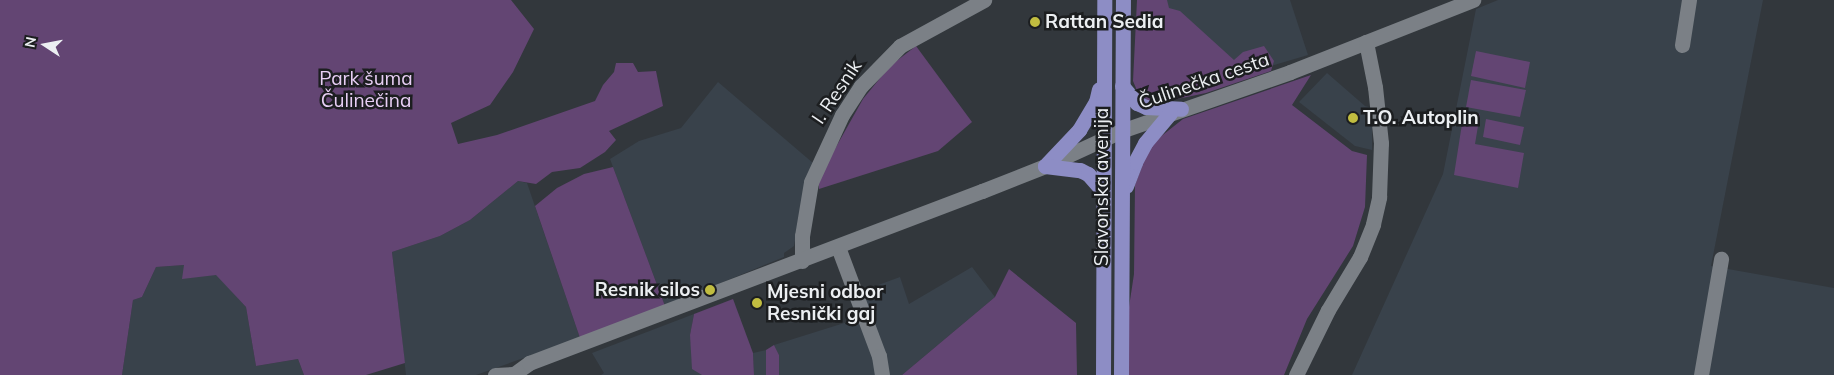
<!DOCTYPE html>
<html>
<head>
<meta charset="utf-8">
<style>
	body { margin:0 }
	#map { position:relative; width:1834px; height:375px; overflow:hidden; background:#32373c; font-family:Mulish,sans-serif }
	div>[style] { position:absolute }
	[style*='--x'] { left:calc(var(--x)*1px); top:calc(var(--y)*1px); width:calc(var(--w)*1px); rotate:calc(var(--a)*1deg) }
	.built>* { inset:0; background:#39424b }
	.green>* { inset:0; background:#634573 }
	.minor>* { height:15px; margin:-7.5px; padding:0 7.5px; transform-origin:7.5px; border-radius:7.5px; background:#7b8086 }
	.major>* { height:15px; margin:-7.5px; padding:0 7.5px; transform-origin:7.5px; border-radius:7.5px; background:#8d8dc5 }
	.dots>* { width:14px; height:14px; translate:-50% -50%; box-sizing:border-box; border:2px solid #1c1e20; border-radius:50% }
	span { translate:-50% -50%; white-space:nowrap; text-align:center; line-height:1.15; -webkit-text-stroke:5px #1c1e20; paint-order:stroke }
	.poi-label { font-size:19px; color:#eceff2; font-weight:700 }
	.left { translate:0 -50%; text-align:left }
	.right { translate:-100% -50%; text-align:right }
	.park-label { font-size:19px; color:#e8cff5 }
	.street-label { font-size:19px; color:#eceff2 }
	.north { position:absolute; left:20px; top:20px; width:50px; height:50px; -webkit-text-stroke:4px #1c1e20; paint-order:stroke; rotate:281deg; font-size:14px; font-weight:700; line-height:20px; text-align:center; color:#eceff2 }
	.north::after { content:''; display:block; margin:auto; width:18px; height:22px; background:#eceff2; clip-path:polygon(50% 0,100% 100%,50% 72%,0 100%) }
</style>
</head>
<body>
<div id="map">
	<div class="built">
		<div style="clip-path:polygon(1143px 0,1290px 0,1308px 55px,1166px 97px)"></div>
		<div style="clip-path:polygon(1498px 0,1763px 0,1711px 266px,1834px 288px,1834px 375px,1352px 375px,1443px 174px,1476px 9px)"></div>
		<div style="clip-path:polygon(1327px 73px,1365px 106px,1372px 108px,1372px 150px,1355px 146px,1299px 102px)"></div>
		<div style="clip-path:polygon(718px 82px,813px 163px,806px 181px,794px 246px,784px 253px,784px 257px,665px 306px,610px 159px,639px 141px,681px 128px)"></div>
		<div style="clip-path:polygon(518px 181px,527px 183px,580px 338px,476px 375px,406px 375px,392px 252px,440px 236px,470px 220px)"></div>
		<div style="clip-path:polygon(184px 265px,216px 274px,246px 307px,256px 366px,298px 359px,304px 375px,122px 375px,133px 300px,142px 297px,156px 267px)"></div>
		<div style="clip-path:polygon(972px 267px,995px 297px,902px 375px,779px 375px,779px 355px,774px 345px,857px 319px,859px 292px,900px 277px,909px 304px)"></div>
		<div style="clip-path:polygon(694px 314px,690px 335px,702px 375px,706px 375px,601px 375px,604px 373px,592px 353px)"></div>
		<div style="clip-path:polygon(766px 350px,766px 375px,754px 375px,753px 353px)"></div>
	</div>
	<div class="green">
		<div style="clip-path:polygon(0 0,511px 0,534px 29px,513px 72px,490px 105px,451px 123px,458px 144px,497px 135px,595px 101px,603px 85px,614px 72px,616px 63px,633px 63px,638px 72px,656px 71px,663px 106px,609px 131px,616px 140px,605px 152px,580px 168px,552px 172px,536px 184px,518px 181px,470px 220px,440px 236px,392px 252px,405px 363px,366px 375px,304px 375px,298px 359px,256px 366px,246px 307px,216px 275px,182px 279px,184px 265px,156px 267px,142px 297px,133px 300px,122px 375px,0 375px)"></div>
		<div style="clip-path:polygon(1137px 0,1167px 0,1169px 8px,1180px 11px,1234px 60px,1243px 52px,1264px 46px,1274px 61px,1271px 71px,1206px 93px,1163px 102px,1148px 101px,1138px 93px,1133px 81px)"></div>
		<div style="clip-path:polygon(916px 46px,972px 122px,938px 151px,819px 189px,819px 183px,827px 163px,863px 99px,890px 66px)"></div>
		<div style="clip-path:polygon(1476px 51px,1530px 62px,1525px 88px,1471px 76px)"></div>
		<div style="clip-path:polygon(1311px 75px,1292px 105px,1352px 151px,1367px 155px,1365px 207px,1353px 246px,1307px 319px,1284px 375px,1129px 375px,1129px 307px,1134px 274px,1135px 185px,1150px 145px,1183px 119px)"></div>
		<div style="clip-path:polygon(1471px 80px,1526px 90px,1520px 117px,1466px 107px)"></div>
		<div style="clip-path:polygon(1464px 111px,1480px 114px,1475px 144px,1524px 153px,1518px 188px,1454px 175px)"></div>
		<div style="clip-path:polygon(1486px 119px,1524px 127px,1520px 145px,1483px 137px)"></div>
		<div style="clip-path:polygon(613px 167px,665px 306px,580px 338px,535px 206px,557px 188px,584px 174px)"></div>
		<div style="clip-path:polygon(1009px 269px,1076px 323px,1077px 375px,902px 375px,995px 297px)"></div>
		<div style="clip-path:polygon(733px 299px,753px 353px,754px 375px,702px 375px,692px 369px,690px 335px,694px 314px)"></div>
		<div style="clip-path:polygon(774px 345px,779px 355px,779px 375px,766px 375px,766px 350px)"></div>
	</div>
	<div class="minor">
		<div style="--x:1682;--y:45;--w:46;--a:-81.2"></div>
		<div style="--x:838;--y:247;--w:116;--a:69.4"></div>
		<div style="--x:879;--y:356;--w:19;--a:81"></div>
		<div style="--x:802;--y:261;--w:25;--a:-90"></div>
		<div style="--x:802;--y:236;--w:55;--a:-80.5"></div>
		<div style="--x:811;--y:182;--w:74;--a:-65.2"></div>
		<div style="--x:842;--y:115;--w:35;--a:-57"></div>
		<div style="--x:861;--y:86;--w:56;--a:-45.7"></div>
		<div style="--x:900;--y:46;--w:96;--a:-28.7"></div>
		<div style="--x:495;--y:375;--w:19;--a:-3"></div>
		<div style="--x:514;--y:374;--w:19;--a:-36"></div>
		<div style="--x:529;--y:363;--w:485;--a:-20.8"></div>
		<div style="--x:982;--y:191;--w:68;--a:-21.6"></div>
		<div style="--x:1045;--y:166;--w:84;--a:-24.7"></div>
		<div style="--x:1121;--y:131;--w:179;--a:-19.2"></div>
		<div style="--x:1290;--y:72;--w:197;--a:-21.5"></div>
		<div style="--x:1296;--y:375;--w:72;--a:-63.8"></div>
		<div style="--x:1328;--y:310;--w:62;--a:-58.9"></div>
		<div style="--x:1360;--y:257;--w:35;--a:-68"></div>
		<div style="--x:1373;--y:224;--w:28;--a:-77"></div>
		<div style="--x:1379;--y:197;--w:54;--a:-87.9"></div>
		<div style="--x:1381;--y:143;--w:56;--a:-96.1"></div>
		<div style="--x:1375;--y:87;--w:46;--a:-101.3"></div>
		<div style="--x:1701;--y:375;--w:118;--a:-80.2"></div>
	</div>
	<div class="major">
		<div style="--x:1122;--y:86;--w:23;--a:49"></div>
		<div style="--x:1137;--y:103;--w:10;--a:24"></div>
		<div style="--x:1146;--y:107;--w:35;--a:3"></div>
		<div style="--x:1045;--y:166;--w:50;--a:-46.6"></div>
		<div style="--x:1079;--y:130;--w:33;--a:-59"></div>
		<div style="--x:1096;--y:102;--w:13;--a:-77"></div>
		<div style="--x:1045;--y:166;--w:35;--a:7"></div>
		<div style="--x:1080;--y:170;--w:9;--a:27"></div>
		<div style="--x:1088;--y:174;--w:23;--a:49"></div>
		<div style="--x:1126;--y:186;--w:26;--a:-69"></div>
		<div style="--x:1135;--y:162;--w:21;--a:-62"></div>
		<div style="--x:1145;--y:143;--w:39;--a:-50"></div>
		<div style="--x:1103;--y:375;--w:375;--a:-89.8"></div>
		<div style="--x:1121;--y:375;--w:375;--a:-89.7"></div>
	</div>
	<div class="dots">
		<div style="left:1035px;top:22px;background:#c1bd40"></div>
		<div style="left:1353px;top:118px;background:#c1bd40"></div>
		<div style="left:710px;top:290px;background:#c1bd40"></div>
		<div style="left:757px;top:303px;background:#c1bd40"></div>
	</div>
	<div class="poi-label">
		<span class="left" style="left:1045px;top:22px">Rattan Sedia</span>
		<span class="left" style="left:1363px;top:118px">T.O. Autoplin</span>
		<span class="right" style="left:700px;top:290px">Resnik silos</span>
		<span class="left" style="left:767px;top:303px">Mjesni odbor<br>Resnički gaj</span>
	</div>
	<div class="park-label">
		<span style="left:366px;top:90px">Park šuma<br>Čulinečina</span>
	</div>
	<div class="street-label">
		<span style="left:1204px;top:81px;rotate:-19deg">Čulinečka cesta</span>
		<span style="left:837px;top:92px;rotate:-56deg">I. Resnik</span>
		<span style="left:1102px;top:187px;rotate:-90deg">Slavonska avenija</span>
	</div>
	<div class="north">N</div>
</div>
</body>
</html>
